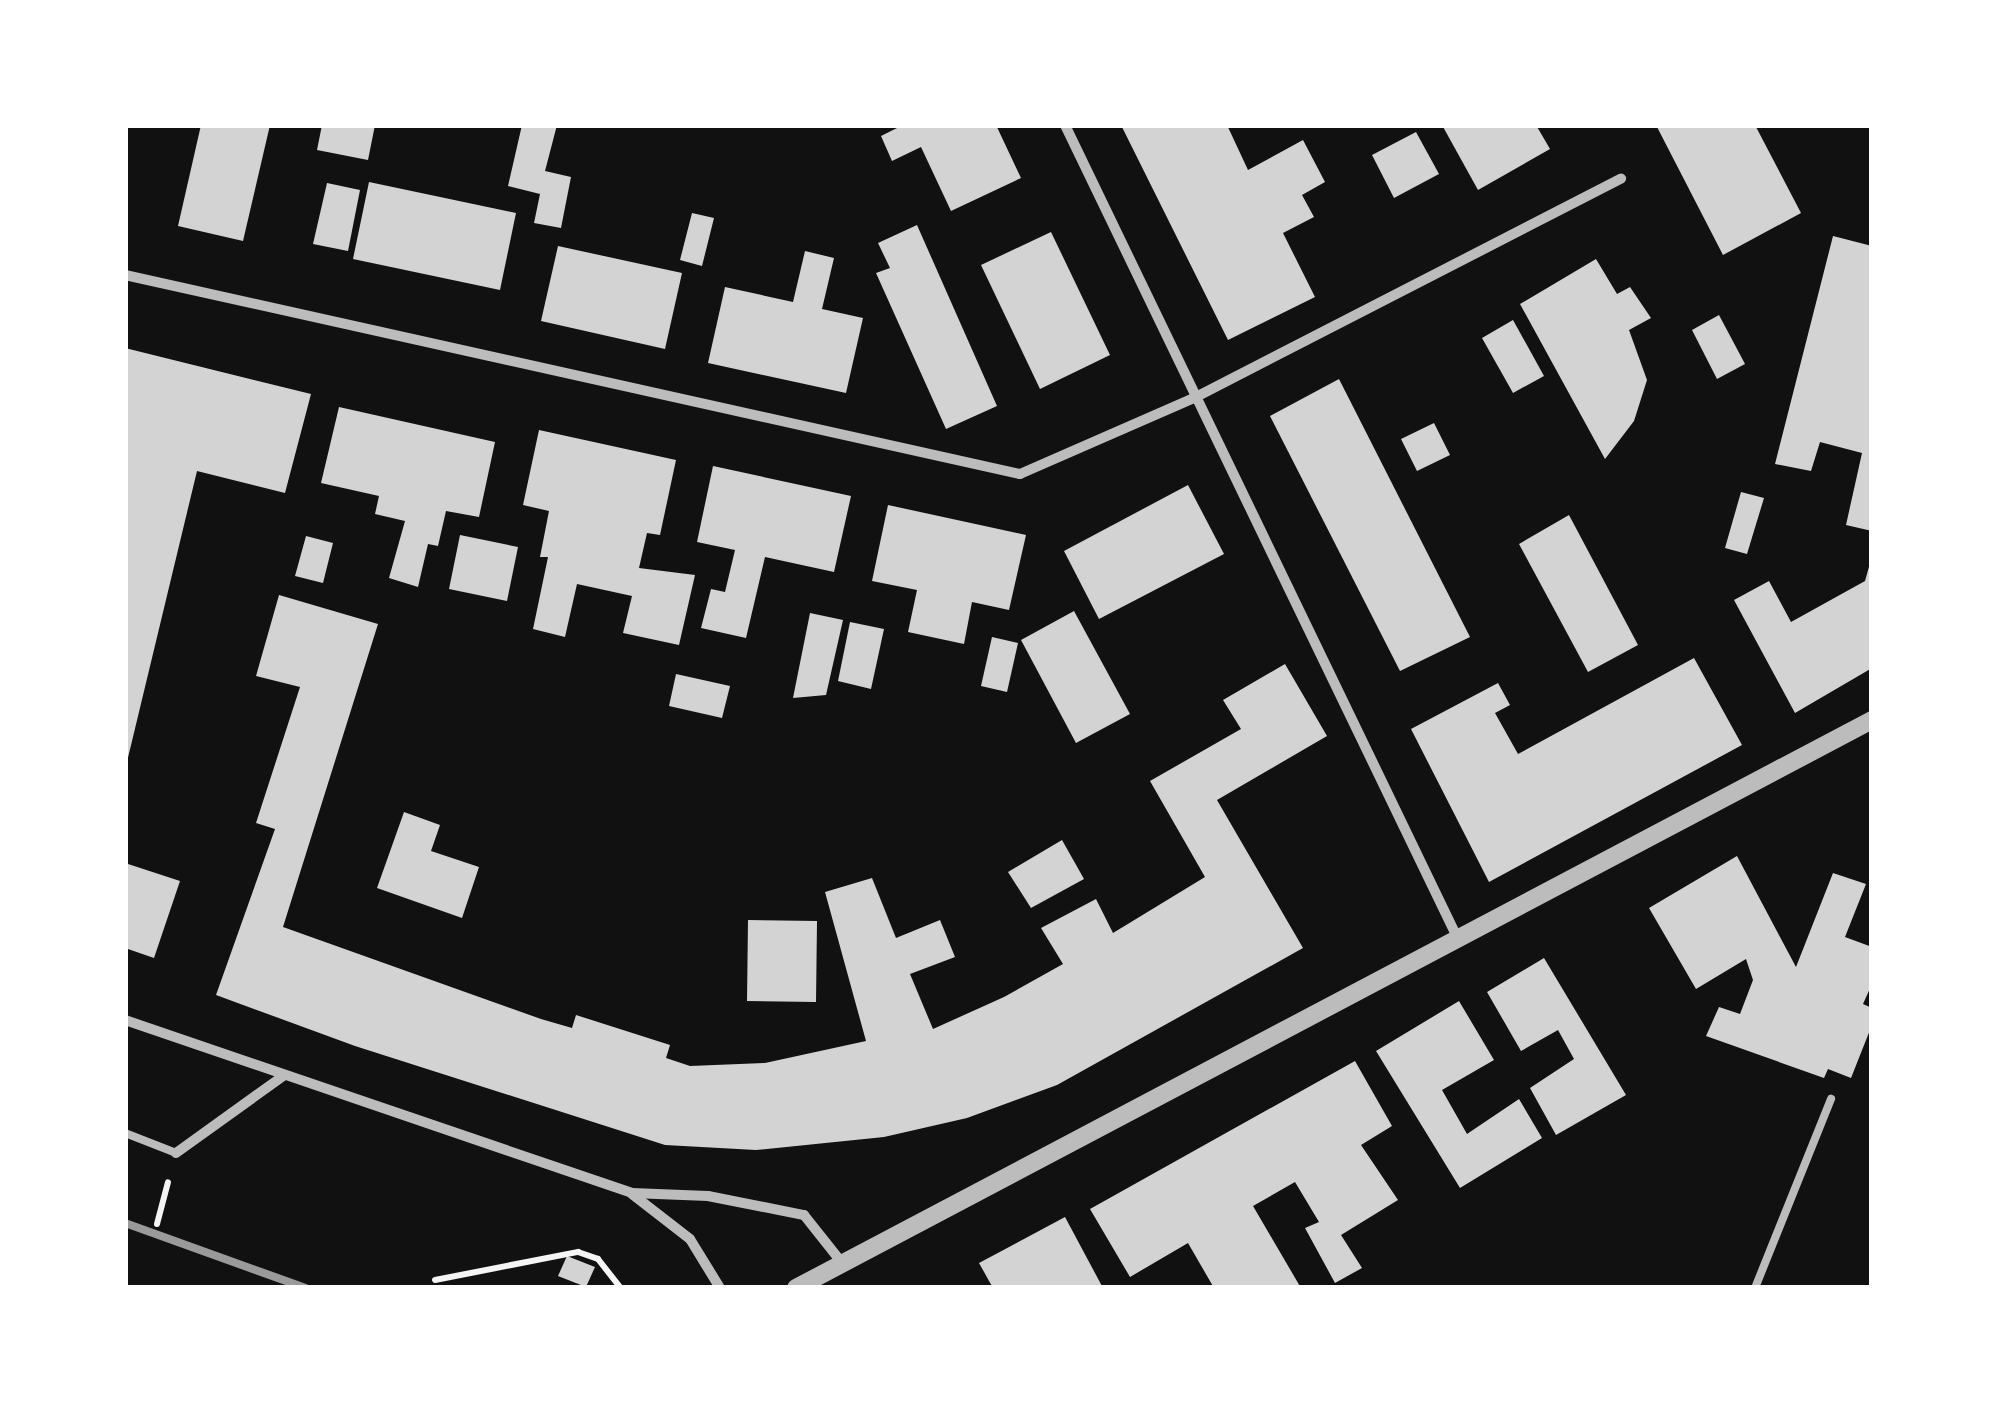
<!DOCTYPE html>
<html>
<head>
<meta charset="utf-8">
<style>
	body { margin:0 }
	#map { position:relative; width:1997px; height:1413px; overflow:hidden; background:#111; font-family:"Noto Sans",sans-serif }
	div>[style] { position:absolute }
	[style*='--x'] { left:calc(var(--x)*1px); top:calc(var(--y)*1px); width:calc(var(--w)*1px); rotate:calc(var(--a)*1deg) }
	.building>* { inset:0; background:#d3d3d3 }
	.path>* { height:6px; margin:-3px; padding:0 3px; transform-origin:3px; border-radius:3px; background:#f5f5f5 }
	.service>* { height:8px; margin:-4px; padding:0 4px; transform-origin:4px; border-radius:4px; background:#bcbcbc }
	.minor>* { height:10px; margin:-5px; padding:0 5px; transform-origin:5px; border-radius:5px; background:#bcbcbc }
	.tertiary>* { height:18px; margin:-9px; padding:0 9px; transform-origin:9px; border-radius:9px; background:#bcbcbc }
	.rail>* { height:8px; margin:-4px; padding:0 4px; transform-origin:4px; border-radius:4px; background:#9a9a9a }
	span { translate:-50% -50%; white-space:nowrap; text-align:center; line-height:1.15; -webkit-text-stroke:10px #fff; paint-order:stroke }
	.frame { position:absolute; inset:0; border:128px solid #fff; pointer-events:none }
</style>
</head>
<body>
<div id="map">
	<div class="building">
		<div style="clip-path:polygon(201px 125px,270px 125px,243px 241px,178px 226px)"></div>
		<div style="clip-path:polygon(322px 125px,375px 125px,368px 160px,317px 150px)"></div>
		<div style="clip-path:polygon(522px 125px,557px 125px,545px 171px,571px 177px,561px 228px,534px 223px,540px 194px,508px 186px)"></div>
		<div style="clip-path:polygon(903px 125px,996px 125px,1021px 178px,951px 211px,921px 147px,892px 161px,881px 136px)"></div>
		<div style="clip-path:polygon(1121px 125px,1227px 125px,1248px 170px,1303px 140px,1325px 182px,1302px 195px,1314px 217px,1283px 233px,1315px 297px,1228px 340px)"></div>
		<div style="clip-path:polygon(1442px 125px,1536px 125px,1550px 149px,1478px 190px)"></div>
		<div style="clip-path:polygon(1656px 125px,1755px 125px,1801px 213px,1723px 255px)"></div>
		<div style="clip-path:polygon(1416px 132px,1439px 174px,1394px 198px,1372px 155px)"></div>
		<div style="clip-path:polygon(369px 182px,516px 213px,500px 290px,353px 259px)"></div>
		<div style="clip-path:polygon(327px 183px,360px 190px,348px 251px,313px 244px)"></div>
		<div style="clip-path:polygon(692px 213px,714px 218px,702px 266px,680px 260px)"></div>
		<div style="clip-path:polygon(917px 225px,997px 406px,946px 429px,876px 273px,890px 268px,878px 243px)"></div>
		<div style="clip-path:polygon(1051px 232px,1110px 355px,1040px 389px,981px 265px)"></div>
		<div style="clip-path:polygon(1833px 236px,1872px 246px,1872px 531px,1846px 525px,1862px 453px,1820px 442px,1811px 471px,1775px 464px)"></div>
		<div style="clip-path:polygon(558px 246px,682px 273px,665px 349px,541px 321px)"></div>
		<div style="clip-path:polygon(805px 251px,834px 258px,822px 309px,863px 318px,846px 393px,708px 363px,725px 287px,793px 302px)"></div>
		<div style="clip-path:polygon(1596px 259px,1617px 294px,1630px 287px,1651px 318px,1629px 330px,1647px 380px,1634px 421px,1605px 459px,1520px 304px)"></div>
		<div style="clip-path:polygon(1719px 315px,1745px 364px,1717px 379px,1692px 330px)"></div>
		<div style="clip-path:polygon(1513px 320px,1544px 376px,1513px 393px,1482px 338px)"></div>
		<div style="clip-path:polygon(125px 348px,311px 394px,285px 493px,197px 471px,126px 766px)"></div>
		<div style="clip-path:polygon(1339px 379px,1470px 637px,1400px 671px,1270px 416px)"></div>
		<div style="clip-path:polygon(339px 407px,495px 442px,479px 517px,446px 511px,438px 546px,428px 544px,418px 587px,389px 578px,405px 521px,375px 514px,379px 496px,321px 483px)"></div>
		<div style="clip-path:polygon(1434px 423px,1450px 455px,1417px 471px,1401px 439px)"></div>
		<div style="clip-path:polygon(539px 430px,676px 460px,660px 535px,647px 533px,639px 568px,695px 575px,679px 645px,623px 633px,632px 596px,577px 584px,565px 637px,533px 629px,548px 557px,540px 557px,549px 511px,523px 505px)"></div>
		<div style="clip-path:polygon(713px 466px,851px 496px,834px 572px,765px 557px,746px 638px,701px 628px,711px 589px,725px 592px,735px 550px,697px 542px)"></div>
		<div style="clip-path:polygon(1188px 485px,1224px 554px,1099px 619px,1064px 551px)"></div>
		<div style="clip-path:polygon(1741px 492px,1764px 498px,1747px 554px,1725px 548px)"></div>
		<div style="clip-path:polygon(888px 505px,1026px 535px,1009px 610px,972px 602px,964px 644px,908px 632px,917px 590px,872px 581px)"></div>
		<div style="clip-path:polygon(1569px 515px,1638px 645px,1588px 672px,1519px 544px)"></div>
		<div style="clip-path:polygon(460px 535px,518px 547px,507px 601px,449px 589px)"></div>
		<div style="clip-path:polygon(306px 536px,333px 543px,323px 583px,295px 576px)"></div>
		<div style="clip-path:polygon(1872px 556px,1872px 668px,1795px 713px,1734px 600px,1769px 581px,1791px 622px,1865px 581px)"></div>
		<div style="clip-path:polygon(279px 595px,378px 624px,283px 927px,541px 1019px,572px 1028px,576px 1015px,670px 1045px,666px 1058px,690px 1066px,765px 1063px,866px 1041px,825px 892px,872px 878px,896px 938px,940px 920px,955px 957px,910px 974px,933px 1029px,1004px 997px,1063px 964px,1041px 928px,1096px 899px,1113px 933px,1205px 877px,1150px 781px,1241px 729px,1223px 700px,1285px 664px,1327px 736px,1217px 800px,1303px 948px,1057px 1085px,967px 1118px,884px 1137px,756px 1150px,665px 1145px,355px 1046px,216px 995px,275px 829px,256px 823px,300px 687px,256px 676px)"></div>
		<div style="clip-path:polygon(1074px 611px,1130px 714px,1076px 743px,1021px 640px)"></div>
		<div style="clip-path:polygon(810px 613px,843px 620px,826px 695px,793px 698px)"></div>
		<div style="clip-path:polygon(850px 622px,884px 629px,871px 689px,838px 681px)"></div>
		<div style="clip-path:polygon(992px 637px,1018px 643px,1007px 692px,981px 686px)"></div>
		<div style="clip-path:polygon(1694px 658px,1742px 745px,1489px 882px,1411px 729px,1498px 683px,1510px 705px,1495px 713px,1518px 754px)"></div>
		<div style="clip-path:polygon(676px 674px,730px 686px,722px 718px,669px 706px)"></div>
		<div style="clip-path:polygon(404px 812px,440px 825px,431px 851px,479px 867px,462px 918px,377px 888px)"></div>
		<div style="clip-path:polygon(1062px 840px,1084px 879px,1031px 908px,1008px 872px)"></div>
		<div style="clip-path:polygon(1737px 856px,1796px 967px,1833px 873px,1866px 884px,1845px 937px,1872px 947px,1872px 984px,1863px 1004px,1872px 1008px,1872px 1025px,1851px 1078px,1828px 1069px,1824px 1078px,1706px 1036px,1719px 1007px,1740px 1014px,1753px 980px,1746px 959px,1696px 989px,1649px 908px)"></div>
		<div style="clip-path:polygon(125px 863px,180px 881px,154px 958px,125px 948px)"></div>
		<div style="clip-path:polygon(748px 920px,817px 921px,816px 1002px,747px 1001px)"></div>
		<div style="clip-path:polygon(1544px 958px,1626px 1095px,1556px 1135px,1530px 1088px,1574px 1059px,1558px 1030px,1521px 1051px,1487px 992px)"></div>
		<div style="clip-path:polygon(1459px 1001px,1494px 1060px,1442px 1090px,1467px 1134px,1519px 1099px,1542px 1138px,1460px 1188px,1376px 1051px)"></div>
		<div style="clip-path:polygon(1355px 1061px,1392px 1126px,1361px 1145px,1398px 1200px,1341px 1235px,1362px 1268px,1335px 1283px,1305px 1228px,1319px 1222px,1295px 1182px,1253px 1206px,1301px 1288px,1214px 1288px,1188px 1243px,1130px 1277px,1090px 1209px)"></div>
		<div style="clip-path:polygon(1065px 1217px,1103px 1288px,993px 1288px,979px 1263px)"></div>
		<div style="clip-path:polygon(567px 1256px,595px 1267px,586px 1287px,558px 1276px)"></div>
	</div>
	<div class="path">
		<div style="--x:157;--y:1224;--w:43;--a:-75.3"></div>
		<div style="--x:435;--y:1280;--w:146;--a:-11.1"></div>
		<div style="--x:578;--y:1252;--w:21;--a:19"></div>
		<div style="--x:598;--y:1259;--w:37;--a:52"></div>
	</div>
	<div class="service">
		<div style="--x:125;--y:1133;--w:55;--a:21.4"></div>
		<div style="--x:1755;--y:1288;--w:204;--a:-68.1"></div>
	</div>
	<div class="minor">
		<div style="--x:1065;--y:125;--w:904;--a:64.23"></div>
		<div style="--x:125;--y:275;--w:917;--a:12.54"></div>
		<div style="--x:1020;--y:474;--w:192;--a:-23.6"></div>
		<div style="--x:1196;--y:397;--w:478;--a:-27.2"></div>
		<div style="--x:125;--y:1020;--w:536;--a:18.84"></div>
		<div style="--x:632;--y:1193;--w:76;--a:2.3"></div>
		<div style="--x:708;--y:1196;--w:98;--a:11.2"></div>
		<div style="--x:804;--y:1215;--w:63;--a:51.5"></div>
		<div style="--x:176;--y:1153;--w:132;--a:-35.7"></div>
		<div style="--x:632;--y:1194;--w:73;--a:37.8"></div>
		<div style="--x:690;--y:1239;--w:57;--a:58.5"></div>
	</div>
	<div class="tertiary">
		<div style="--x:796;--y:1288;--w:1217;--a:-27.83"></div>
	</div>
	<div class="rail">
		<div style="--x:125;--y:1223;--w:192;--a:19.8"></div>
	</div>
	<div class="frame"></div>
</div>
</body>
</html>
